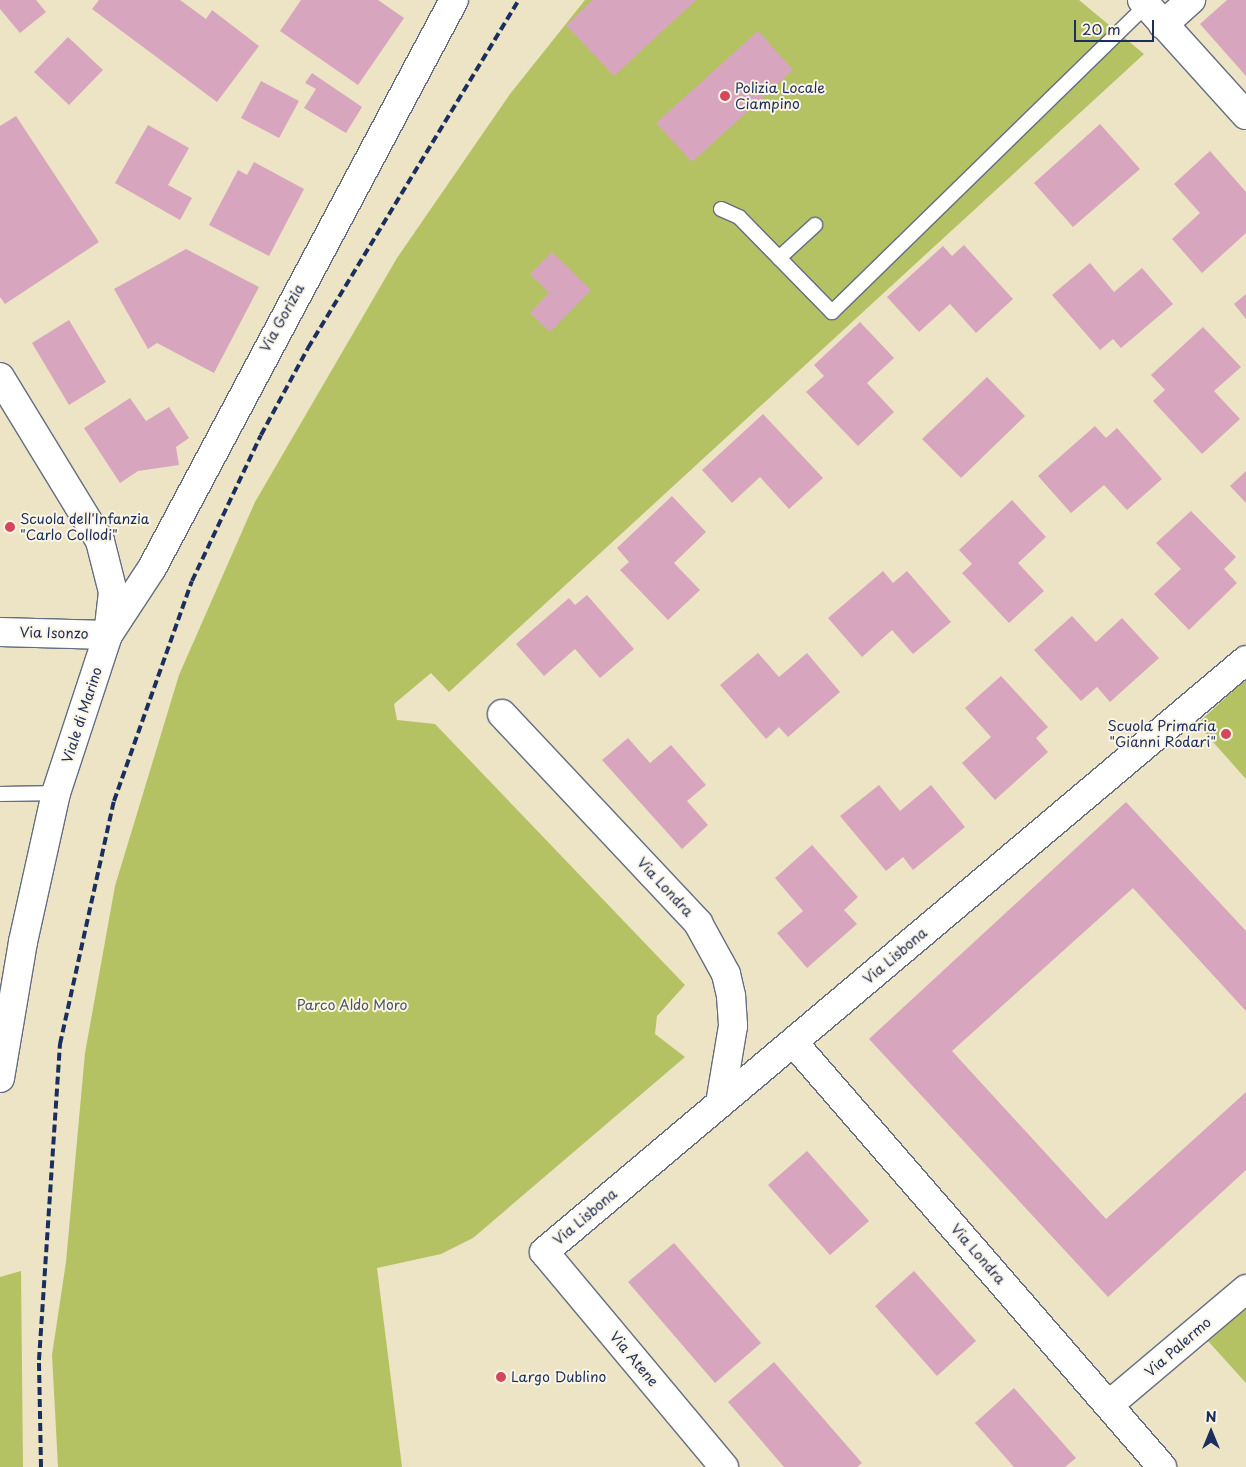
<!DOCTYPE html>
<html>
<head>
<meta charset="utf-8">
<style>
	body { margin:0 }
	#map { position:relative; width:1246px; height:1467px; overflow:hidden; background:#ece4c4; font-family:"Playpen Sans",sans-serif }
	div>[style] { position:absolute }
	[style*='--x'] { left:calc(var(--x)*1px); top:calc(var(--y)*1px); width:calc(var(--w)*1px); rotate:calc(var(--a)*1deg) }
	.green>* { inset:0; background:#b4c264 }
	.building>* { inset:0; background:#d8a5be }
	.roads { filter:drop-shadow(1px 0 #646e82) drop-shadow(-1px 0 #646e82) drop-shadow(0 1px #646e82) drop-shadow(0 -1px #646e82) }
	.service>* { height:14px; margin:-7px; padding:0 7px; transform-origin:7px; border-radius:7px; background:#fff }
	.minor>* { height:28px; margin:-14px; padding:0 14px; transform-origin:14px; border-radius:14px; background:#fff }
	.tertiary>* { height:28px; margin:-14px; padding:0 14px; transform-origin:14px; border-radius:14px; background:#fff }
	.rail>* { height:4px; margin-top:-2px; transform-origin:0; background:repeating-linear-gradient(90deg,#1b2f5e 0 8px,transparent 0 12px) }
	.dots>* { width:14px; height:14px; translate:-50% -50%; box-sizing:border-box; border:2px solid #fcf5e5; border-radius:50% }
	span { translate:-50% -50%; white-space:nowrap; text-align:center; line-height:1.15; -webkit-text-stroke:4px #fcf5e5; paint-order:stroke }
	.poi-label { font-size:14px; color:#1b2f5e }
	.left { translate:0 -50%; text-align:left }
	.right { translate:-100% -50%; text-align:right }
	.street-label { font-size:14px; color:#1b2f5e }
	.park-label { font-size:14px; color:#495b60 }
	.north { position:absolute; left:1186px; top:1407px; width:50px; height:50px; -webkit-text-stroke:4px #fcf5e5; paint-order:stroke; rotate:0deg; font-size:14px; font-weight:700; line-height:20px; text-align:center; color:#1b2f5e }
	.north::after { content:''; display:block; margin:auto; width:18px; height:22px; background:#1b2f5e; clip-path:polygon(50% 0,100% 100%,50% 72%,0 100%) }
	.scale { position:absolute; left:1074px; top:20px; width:80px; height:22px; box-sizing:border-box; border:2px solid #1b2f5e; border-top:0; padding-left:6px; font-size:15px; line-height:18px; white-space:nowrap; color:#1b2f5e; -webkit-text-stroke:4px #fcf5e5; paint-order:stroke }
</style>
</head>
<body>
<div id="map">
	<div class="green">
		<div style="clip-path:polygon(585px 0,1079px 0,1144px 54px,449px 692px,431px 673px,394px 704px,397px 720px,435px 724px,685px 985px,657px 1016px,655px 1034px,685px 1057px,473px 1238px,441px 1254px,377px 1268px,402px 1467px,58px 1467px,52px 1355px,66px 1262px,85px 1053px,115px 886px,179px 675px,255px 502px,397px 258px,510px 94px)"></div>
		<div style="clip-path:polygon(1246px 679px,1246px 779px,1197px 724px)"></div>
		<div style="clip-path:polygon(21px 1271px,23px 1467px,0 1467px,0 1277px)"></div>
		<div style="clip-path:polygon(1246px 1308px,1246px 1383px,1208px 1341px)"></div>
	</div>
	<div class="building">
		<div style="clip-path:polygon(0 0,36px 0,46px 12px,20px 33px,0 9px)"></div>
		<div style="clip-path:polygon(99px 0,180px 0,206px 19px,212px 10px,259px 46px,217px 102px,92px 9px)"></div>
		<div style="clip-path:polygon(301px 0,378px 0,404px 18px,358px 85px,280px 31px)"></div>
		<div style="clip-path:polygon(593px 0,696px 0,614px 76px,566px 25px)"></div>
		<div style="clip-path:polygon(1227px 0,1246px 0,1246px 76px,1200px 24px)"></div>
		<div style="clip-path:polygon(758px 31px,793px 70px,692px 162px,656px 123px)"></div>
		<div style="clip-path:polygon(68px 37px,103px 70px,69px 105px,34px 72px)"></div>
		<div style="clip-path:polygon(312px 73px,362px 107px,346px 133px,304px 108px,316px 89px,305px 83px)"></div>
		<div style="clip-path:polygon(261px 81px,299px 101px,279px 138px,241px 118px)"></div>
		<div style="clip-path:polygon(16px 116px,99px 242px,5px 304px,0 297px,0 126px)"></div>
		<div style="clip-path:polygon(1100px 124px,1140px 169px,1073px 227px,1034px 183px)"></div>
		<div style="clip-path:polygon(148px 125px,189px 148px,168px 185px,192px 198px,180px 220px,115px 183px)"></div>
		<div style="clip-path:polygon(1210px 151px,1246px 192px,1246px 233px,1202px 273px,1172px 239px,1200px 213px,1174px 184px)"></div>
		<div style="clip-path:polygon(254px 162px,304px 189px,269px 256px,209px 225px,238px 170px,247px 175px)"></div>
		<div style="clip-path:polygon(964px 245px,1013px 299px,976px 333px,950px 304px,919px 332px,887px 297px,943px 246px,952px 256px)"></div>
		<div style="clip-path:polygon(186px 249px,259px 287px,214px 373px,157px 343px,148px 349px,114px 289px)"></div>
		<div style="clip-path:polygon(552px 252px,591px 290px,550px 332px,530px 313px,549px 293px,530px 274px)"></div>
		<div style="clip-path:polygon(1090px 263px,1114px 292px,1142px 268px,1173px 304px,1121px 348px,1113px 339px,1100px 350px,1052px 295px)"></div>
		<div style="clip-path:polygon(1246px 294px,1246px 319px,1234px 304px)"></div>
		<div style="clip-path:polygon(69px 320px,106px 382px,69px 405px,32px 343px)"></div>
		<div style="clip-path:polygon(860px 322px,894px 358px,867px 383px,894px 412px,858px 446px,806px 392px,824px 376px,814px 365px)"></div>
		<div style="clip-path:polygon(1203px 327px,1241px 367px,1214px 391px,1240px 419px,1202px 454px,1153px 401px,1165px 390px,1151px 375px)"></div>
		<div style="clip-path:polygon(987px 377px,1025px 416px,961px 478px,922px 439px)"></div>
		<div style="clip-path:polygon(130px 398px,146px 421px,169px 407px,189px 438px,176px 447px,179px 465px,138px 471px,120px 483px,84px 428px)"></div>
		<div style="clip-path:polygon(763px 414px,823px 478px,789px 509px,760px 477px,732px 503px,702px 470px)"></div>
		<div style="clip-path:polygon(1095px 426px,1106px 438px,1117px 428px,1162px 479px,1127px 510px,1104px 485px,1071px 513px,1038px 476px)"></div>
		<div style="clip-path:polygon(1246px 471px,1246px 503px,1230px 486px)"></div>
		<div style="clip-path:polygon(672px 496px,706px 532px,674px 563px,700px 590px,668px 620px,620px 570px,629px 562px,617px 548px)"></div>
		<div style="clip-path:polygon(1012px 500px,1046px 537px,1018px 563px,1044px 591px,1009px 623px,962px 573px,972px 564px,959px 550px)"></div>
		<div style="clip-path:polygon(1191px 511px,1236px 557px,1224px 569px,1237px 583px,1189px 630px,1154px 594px,1181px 569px,1156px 543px)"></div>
		<div style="clip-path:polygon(883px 571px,893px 583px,907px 571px,951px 622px,913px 654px,892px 630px,862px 657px,828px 618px)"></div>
		<div style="clip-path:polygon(587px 595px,634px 649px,600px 678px,575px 649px,544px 676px,516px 644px,569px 598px,575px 605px)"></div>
		<div style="clip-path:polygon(1072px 616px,1096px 642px,1122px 618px,1159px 658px,1110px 702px,1097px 687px,1081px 701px,1034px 650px)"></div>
		<div style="clip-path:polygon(758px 653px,779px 677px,807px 653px,840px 692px,788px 737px,779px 727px,766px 739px,720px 685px)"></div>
		<div style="clip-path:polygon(1001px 676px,1048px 727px,1036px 738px,1048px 752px,995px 800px,962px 763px,991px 737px,965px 708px)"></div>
		<div style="clip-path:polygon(628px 738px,650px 763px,671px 745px,706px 785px,687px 801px,708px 825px,682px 849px,602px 760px)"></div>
		<div style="clip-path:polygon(879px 785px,900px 811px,931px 785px,965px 827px,913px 870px,903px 857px,886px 871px,840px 816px)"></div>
		<div style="clip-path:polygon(1126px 802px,1246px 931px,1246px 1011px,1133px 888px,952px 1051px,1106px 1219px,1246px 1092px,1246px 1170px,1108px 1297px,869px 1039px)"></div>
		<div style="clip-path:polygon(812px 845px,858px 897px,844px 910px,857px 924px,807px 968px,777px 933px,803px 911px,775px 878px)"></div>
		<div style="clip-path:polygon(807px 1151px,869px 1221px,830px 1255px,768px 1185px)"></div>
		<div style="clip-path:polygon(674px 1243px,761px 1343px,715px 1383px,628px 1282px)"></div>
		<div style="clip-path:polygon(914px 1271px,976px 1341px,937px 1376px,875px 1306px)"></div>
		<div style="clip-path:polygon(774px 1362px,862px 1463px,857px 1467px,784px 1467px,728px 1402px)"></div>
		<div style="clip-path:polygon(1014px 1388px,1076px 1458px,1065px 1467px,1014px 1467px,975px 1423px)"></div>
	</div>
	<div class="roads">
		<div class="service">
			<div style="--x:721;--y:209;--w:20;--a:24"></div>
			<div style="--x:739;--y:217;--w:133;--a:45.6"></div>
			<div style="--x:832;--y:312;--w:436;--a:-44.3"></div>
			<div style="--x:779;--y:258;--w:49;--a:-42.5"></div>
			<div style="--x:0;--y:794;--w:56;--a:-1"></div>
		</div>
		<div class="minor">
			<div style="--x:1163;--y:25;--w:38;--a:-42"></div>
			<div style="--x:0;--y:632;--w:108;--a:1.6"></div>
			<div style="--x:108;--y:635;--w:80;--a:-56.7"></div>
			<div style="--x:152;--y:568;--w:643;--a:-62"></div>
			<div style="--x:502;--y:714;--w:287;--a:46.8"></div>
			<div style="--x:698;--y:923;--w:58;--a:61.2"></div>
			<div style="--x:726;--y:974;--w:23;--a:77"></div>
			<div style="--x:731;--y:996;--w:30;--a:86"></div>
			<div style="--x:733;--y:1026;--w:79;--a:99.5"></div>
			<div style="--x:793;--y:1042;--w:563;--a:49.03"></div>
			<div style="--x:1110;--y:1404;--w:178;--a:-40.2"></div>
			<div style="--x:724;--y:1467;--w:280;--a:-129.9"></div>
			<div style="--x:544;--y:1252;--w:918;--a:-40.14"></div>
		</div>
		<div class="tertiary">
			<div style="--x:1142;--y:0;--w:155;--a:47.9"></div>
			<div style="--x:0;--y:377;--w:192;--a:58.6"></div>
			<div style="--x:100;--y:541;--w:53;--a:75.7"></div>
			<div style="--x:113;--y:592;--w:43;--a:96.6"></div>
			<div style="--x:108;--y:635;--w:166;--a:108.2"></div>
			<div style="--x:56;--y:793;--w:153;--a:102.5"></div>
			<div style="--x:23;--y:942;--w:138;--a:99.6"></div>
		</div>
	</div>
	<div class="rail">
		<div style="--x:41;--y:1467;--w:107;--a:-91.1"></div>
		<div style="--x:39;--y:1360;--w:317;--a:-86.2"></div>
		<div style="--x:60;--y:1044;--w:249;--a:-77.5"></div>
		<div style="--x:114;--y:801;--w:233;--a:-70.5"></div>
		<div style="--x:192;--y:581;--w:161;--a:-64.7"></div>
		<div style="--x:261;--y:435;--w:99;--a:-61.6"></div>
		<div style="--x:308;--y:348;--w:407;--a:-58.8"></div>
	</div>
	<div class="dots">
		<div style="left:725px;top:96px;background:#d1495b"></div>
		<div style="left:10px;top:527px;background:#d1495b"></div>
		<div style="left:1226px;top:734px;background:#d1495b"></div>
		<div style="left:501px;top:1377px;background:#d1495b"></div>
	</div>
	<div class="poi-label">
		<span class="left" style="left:735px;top:96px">Polizia Locale<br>Ciampino</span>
		<span class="left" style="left:20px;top:527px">Scuola dell'Infanzia<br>"Carlo Collodi"</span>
		<span class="right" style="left:1216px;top:734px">Scuola Primaria<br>"Gianni Rodari"</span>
		<span class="left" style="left:511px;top:1377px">Largo Dublino</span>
	</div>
	<div class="street-label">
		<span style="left:282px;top:318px;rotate:-61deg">Via Gorizia</span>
		<span style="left:54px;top:633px;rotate:1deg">Via Isonzo</span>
		<span style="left:82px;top:715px;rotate:-72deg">Viale di Marino</span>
		<span style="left:665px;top:887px;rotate:47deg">Via Londra</span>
		<span style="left:895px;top:956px;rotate:-40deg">Via Lisbona</span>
		<span style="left:585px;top:1217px;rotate:-40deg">Via Lisbona</span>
		<span style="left:978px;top:1254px;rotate:49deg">Via Londra</span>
		<span style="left:1178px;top:1347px;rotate:-41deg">Via Palermo</span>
		<span style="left:634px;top:1359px;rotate:50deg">Via Atene</span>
	</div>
	<div class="park-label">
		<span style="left:352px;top:1005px">Parco Aldo Moro</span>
	</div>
	<div class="north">N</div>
	<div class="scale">20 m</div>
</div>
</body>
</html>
